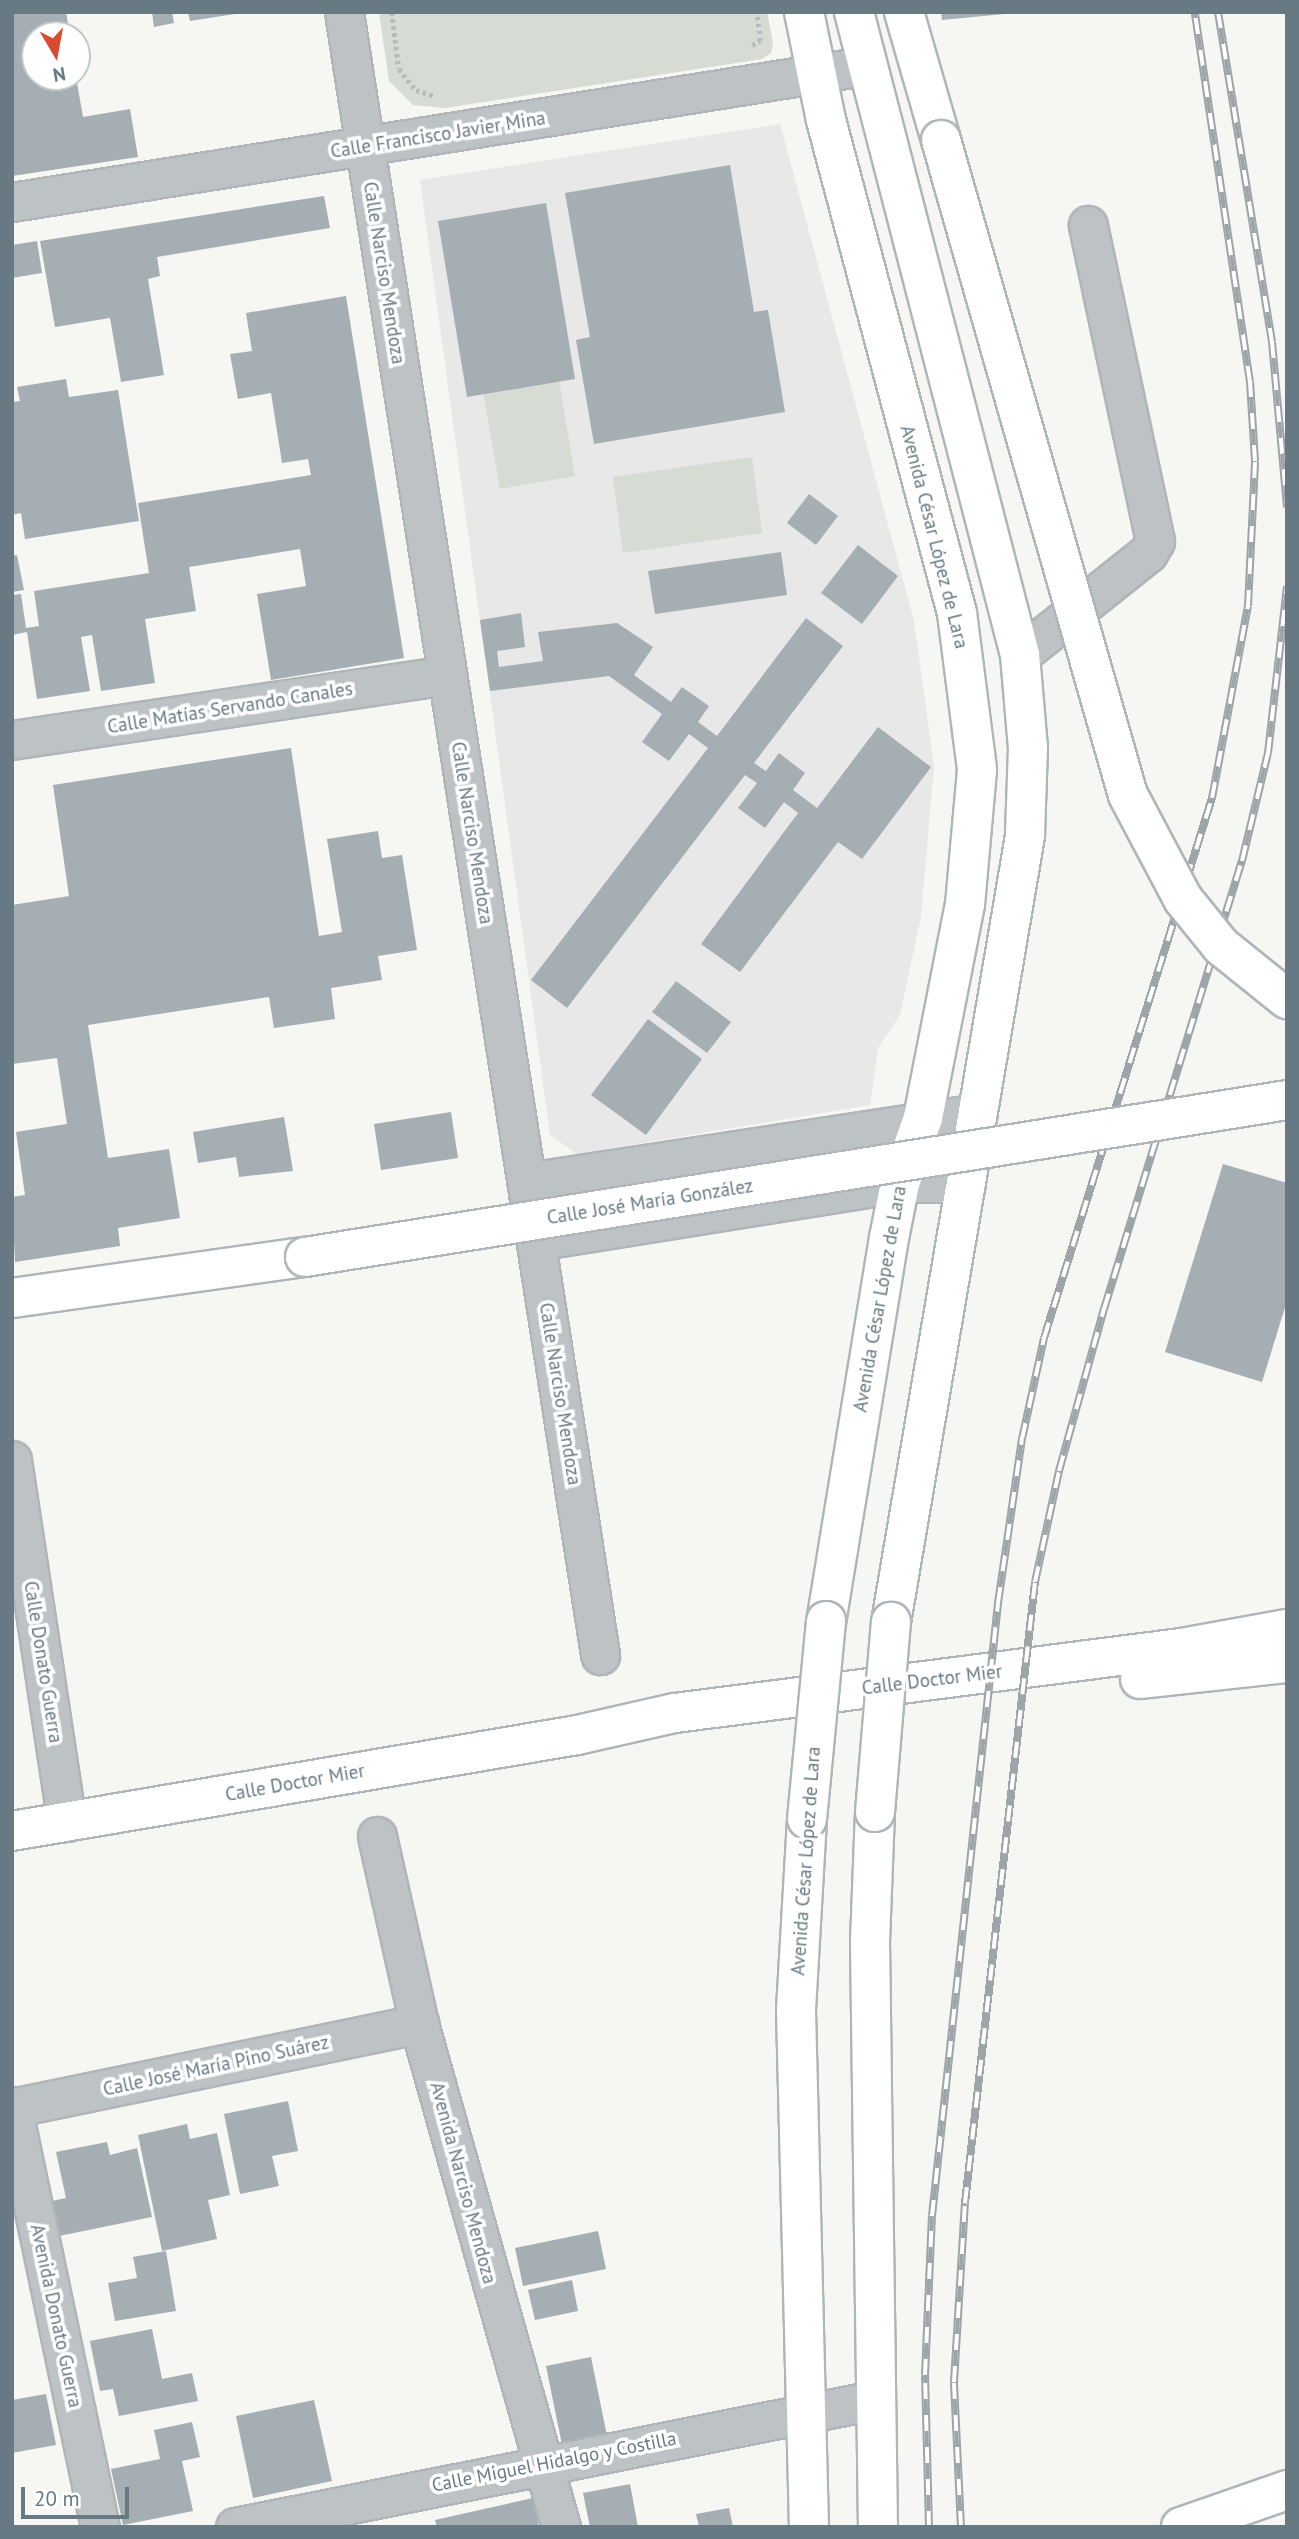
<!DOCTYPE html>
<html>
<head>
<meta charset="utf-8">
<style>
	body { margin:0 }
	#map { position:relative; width:1299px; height:2539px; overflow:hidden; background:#f6f6f3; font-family:"PT Sans",sans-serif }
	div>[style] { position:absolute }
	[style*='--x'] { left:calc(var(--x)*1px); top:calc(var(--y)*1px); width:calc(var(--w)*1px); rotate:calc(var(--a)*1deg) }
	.built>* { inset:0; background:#e7e8e7 }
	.green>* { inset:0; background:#d6dbd3 }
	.building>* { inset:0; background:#a5aeb2 }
	.path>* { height:4.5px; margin-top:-2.25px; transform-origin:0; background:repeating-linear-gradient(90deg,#b8bbbd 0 3.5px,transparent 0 7px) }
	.roads { filter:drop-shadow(2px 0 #afb5b8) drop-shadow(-2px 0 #afb5b8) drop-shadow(0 2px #afb5b8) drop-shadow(0 -2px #afb5b8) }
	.minor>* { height:37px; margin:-18.5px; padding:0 18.5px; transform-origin:18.5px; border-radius:18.5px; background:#bdc2c5 }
	.major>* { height:38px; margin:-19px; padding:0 19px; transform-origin:19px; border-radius:19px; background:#fff }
	.rail>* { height:8px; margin-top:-4px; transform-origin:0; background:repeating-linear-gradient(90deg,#fff 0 16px,#9da5a9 0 32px); box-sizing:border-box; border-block:2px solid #9da5a9 }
	.bridges { filter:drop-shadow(2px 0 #afb5b8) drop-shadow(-2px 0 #afb5b8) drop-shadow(0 2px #afb5b8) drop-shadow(0 -2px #afb5b8) }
	.major-bridge>* { height:38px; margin:-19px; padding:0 19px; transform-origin:19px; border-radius:19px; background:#fff }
	span { translate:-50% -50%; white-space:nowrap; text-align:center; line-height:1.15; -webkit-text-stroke:7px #fff; paint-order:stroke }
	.street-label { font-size:19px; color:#677982 }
	.frame { position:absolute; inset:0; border:14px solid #677982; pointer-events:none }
	.north { position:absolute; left:21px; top:21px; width:70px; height:70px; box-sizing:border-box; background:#fff; border:2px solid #c2c9cd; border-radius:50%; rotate:170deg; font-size:19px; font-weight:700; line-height:28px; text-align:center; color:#677982 }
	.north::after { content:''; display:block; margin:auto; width:24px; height:32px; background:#d84a32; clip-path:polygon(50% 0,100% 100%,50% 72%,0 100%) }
	.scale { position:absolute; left:21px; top:2487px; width:108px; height:32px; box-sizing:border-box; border:4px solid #677982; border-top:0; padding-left:9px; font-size:21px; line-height:24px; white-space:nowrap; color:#677982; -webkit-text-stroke:5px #fff; paint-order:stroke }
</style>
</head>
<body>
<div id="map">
	<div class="built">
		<div style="clip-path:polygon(780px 124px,914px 621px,934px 766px,921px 916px,900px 1015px,878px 1048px,870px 1105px,577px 1154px,550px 1135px,420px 180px)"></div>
	</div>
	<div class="green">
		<div style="clip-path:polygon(379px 12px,767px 12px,773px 43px,771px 53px,762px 59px,445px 108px,413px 105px,389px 81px)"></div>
		<div style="clip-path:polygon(552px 338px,575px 476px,500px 489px,476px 351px)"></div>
		<div style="clip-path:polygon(752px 457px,762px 533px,623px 553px,613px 477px)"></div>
	</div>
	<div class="building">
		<div style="clip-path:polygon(12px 12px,66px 12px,70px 35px,35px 35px,35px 77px,76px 77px,83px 117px,130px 109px,138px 157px,12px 176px)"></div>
		<div style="clip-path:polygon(152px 12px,172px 12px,174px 23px,154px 27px)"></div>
		<div style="clip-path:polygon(188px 12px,235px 12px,235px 14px,190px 21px)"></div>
		<div style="clip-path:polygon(941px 12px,1004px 12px,1004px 14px,942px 20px)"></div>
		<div style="clip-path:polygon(730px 165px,754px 312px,768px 310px,785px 412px,594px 444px,576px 340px,590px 337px,565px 193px)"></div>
		<div style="clip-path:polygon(324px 196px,330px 228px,157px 257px,160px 276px,148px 279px,164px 375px,121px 382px,110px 318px,55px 327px,40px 241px)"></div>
		<div style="clip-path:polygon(546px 203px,575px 379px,467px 397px,438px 221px)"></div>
		<div style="clip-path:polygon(37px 241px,42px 273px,12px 278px,12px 245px)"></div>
		<div style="clip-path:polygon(346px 296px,404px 658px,271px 680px,257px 594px,306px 586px,300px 549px,189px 567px,196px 611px,145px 619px,155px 683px,101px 691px,92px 635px,81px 637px,90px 691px,37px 699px,27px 632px,12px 635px,12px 595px,21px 594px,26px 628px,39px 626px,34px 591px,149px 573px,138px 503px,311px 475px,308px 459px,282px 463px,271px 393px,238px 399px,230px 354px,252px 351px,246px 313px)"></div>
		<div style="clip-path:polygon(66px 379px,69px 397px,118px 390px,139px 521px,25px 539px,21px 513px,12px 515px,12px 402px,20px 401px,17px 387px)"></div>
		<div style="clip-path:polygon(809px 494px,838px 516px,816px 545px,787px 523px)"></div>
		<div style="clip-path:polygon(858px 545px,898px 576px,862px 624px,821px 593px)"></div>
		<div style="clip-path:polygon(781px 552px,787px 595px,655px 614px,648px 571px)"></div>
		<div style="clip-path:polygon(17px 555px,24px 590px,12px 592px,12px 556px)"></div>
		<div style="clip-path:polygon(521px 613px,525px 647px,497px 651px,499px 667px,543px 661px,538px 632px,617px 623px,653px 647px,634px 675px,671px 702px,682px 687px,709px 706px,698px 722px,717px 736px,806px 618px,843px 646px,754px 763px,766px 771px,779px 753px,805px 773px,793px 790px,817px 808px,878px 727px,931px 767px,862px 859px,838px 842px,740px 972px,701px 944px,798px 813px,784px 802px,765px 828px,738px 808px,757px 783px,745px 775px,567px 1008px,531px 980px,708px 748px,689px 734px,669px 761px,642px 742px,662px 714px,609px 676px,490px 691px,480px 620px)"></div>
		<div style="clip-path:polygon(291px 748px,319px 936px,342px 932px,327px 839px,378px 831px,382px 858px,402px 855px,417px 950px,378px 956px,382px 980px,331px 988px,335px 1019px,274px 1028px,269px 997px,88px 1025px,108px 1158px,169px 1149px,180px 1218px,118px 1228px,120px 1246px,15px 1262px,12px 1197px,25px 1195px,16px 1132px,67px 1124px,57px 1058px,12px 1064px,12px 905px,69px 896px,53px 785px)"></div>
		<div style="clip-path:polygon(676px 981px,731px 1022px,707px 1053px,652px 1012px)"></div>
		<div style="clip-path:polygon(648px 1019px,702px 1059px,646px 1135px,591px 1095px)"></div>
		<div style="clip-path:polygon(451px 1112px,458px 1158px,381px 1170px,374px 1124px)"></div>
		<div style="clip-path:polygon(284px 1117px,293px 1171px,239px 1177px,236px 1157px,198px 1163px,193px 1132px)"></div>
		<div style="clip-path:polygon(1223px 1164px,1287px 1183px,1287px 1301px,1262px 1382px,1165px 1352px)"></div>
		<div style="clip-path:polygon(288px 2101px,298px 2151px,272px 2156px,279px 2186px,240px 2194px,224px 2114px)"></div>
		<div style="clip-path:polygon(187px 2124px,190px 2139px,217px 2133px,230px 2195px,208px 2200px,217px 2239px,162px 2251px,138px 2135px)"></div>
		<div style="clip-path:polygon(107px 2142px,110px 2155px,137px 2148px,152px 2217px,59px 2236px,52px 2201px,66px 2198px,56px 2152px)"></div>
		<div style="clip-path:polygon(598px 2231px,606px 2269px,523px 2286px,515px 2248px)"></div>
		<div style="clip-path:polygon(166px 2251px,176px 2311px,115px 2321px,108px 2283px,137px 2278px,133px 2257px)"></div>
		<div style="clip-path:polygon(572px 2280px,578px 2311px,535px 2320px,528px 2290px)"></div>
		<div style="clip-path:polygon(152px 2329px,162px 2379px,192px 2373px,198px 2401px,119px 2416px,113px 2389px,100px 2391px,90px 2341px)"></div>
		<div style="clip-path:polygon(591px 2357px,607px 2436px,562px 2445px,546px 2366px)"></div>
		<div style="clip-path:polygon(46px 2394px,56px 2445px,12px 2453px,12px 2400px)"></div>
		<div style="clip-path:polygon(314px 2400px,332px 2481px,253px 2498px,236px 2416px)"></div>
		<div style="clip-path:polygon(192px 2422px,200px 2457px,182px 2461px,193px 2511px,123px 2525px,111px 2469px,160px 2459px,154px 2430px)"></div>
		<div style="clip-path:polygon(630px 2484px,638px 2527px,590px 2527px,583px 2493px)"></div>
		<div style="clip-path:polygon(533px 2498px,539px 2527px,437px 2527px,435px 2520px)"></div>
		<div style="clip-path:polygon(729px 2508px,733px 2527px,699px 2527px,696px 2514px)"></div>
	</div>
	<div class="path">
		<div style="--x:392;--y:12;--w:57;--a:83"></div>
		<div style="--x:399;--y:69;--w:27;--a:51"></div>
		<div style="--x:416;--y:90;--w:19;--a:18"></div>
		<div style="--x:752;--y:45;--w:9;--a:-27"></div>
		<div style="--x:760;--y:41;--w:29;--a:-96"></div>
	</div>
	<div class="roads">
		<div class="minor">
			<div style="--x:344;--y:12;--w:1663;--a:81.14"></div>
			<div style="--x:12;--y:202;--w:863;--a:-9.07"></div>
			<div style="--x:1020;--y:655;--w:164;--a:-38.6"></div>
			<div style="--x:1148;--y:553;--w:14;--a:-60"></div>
			<div style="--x:1155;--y:541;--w:323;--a:-102"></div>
			<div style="--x:12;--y:740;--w:440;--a:-8.5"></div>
			<div style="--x:527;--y:1182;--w:456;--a:-8.7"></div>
			<div style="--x:536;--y:1241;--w:369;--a:-9.1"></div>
			<div style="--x:900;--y:1183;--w:66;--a:0"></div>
			<div style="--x:12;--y:1460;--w:366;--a:81.4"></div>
			<div style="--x:377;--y:1836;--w:193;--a:77.4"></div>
			<div style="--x:419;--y:2024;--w:523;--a:74.24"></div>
			<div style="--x:12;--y:2106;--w:430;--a:78.2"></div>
			<div style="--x:12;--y:2108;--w:416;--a:-11.7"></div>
			<div style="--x:235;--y:2527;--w:651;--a:-11.24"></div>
		</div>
		<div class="major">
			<div style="--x:804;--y:12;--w:110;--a:78.5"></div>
			<div style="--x:826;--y:120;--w:510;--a:75.12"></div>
			<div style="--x:957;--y:613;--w:158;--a:82.7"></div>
			<div style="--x:977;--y:770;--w:135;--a:95.1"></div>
			<div style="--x:965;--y:904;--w:218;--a:101.1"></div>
			<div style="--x:923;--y:1118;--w:69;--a:109.5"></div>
			<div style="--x:900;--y:1183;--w:56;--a:101.3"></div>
			<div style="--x:889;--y:1238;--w:388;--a:99.3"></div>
			<div style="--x:854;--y:12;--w:664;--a:75.52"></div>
			<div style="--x:1020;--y:655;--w:93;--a:85.1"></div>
			<div style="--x:1028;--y:748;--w:88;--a:92"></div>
			<div style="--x:1025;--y:836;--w:797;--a:99.67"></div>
			<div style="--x:904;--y:12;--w:133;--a:73.9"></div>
			<div style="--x:12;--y:1298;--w:296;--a:-8"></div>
			<div style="--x:1140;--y:1679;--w:148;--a:-6.2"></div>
			<div style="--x:875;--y:1812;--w:130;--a:92.2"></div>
			<div style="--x:870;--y:1942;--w:585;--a:89.22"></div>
			<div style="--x:807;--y:1819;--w:192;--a:93.3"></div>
			<div style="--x:796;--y:2011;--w:516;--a:88.56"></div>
			<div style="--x:12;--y:1831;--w:573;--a:-9.64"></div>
			<div style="--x:577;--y:1735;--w:100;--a:-12.7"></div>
			<div style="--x:675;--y:1713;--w:510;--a:-7.32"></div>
			<div style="--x:1181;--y:1648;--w:108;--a:-10.2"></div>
			<div style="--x:1181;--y:2527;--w:112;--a:-19.2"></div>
		</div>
	</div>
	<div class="rail">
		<div style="--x:1218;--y:12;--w:334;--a:80.7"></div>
		<div style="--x:1272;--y:342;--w:166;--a:84.8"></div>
		<div style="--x:929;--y:2527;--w:152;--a:-91.5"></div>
		<div style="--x:925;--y:2375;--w:159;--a:-87.5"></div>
		<div style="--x:932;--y:2216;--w:617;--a:-83.85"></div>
		<div style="--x:998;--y:1603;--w:166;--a:-81.7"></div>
		<div style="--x:1022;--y:1439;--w:103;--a:-77.7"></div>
		<div style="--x:1044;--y:1338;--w:566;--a:-72.72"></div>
		<div style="--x:1212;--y:798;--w:195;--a:-79.4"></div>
		<div style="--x:1248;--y:606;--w:145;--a:-87.2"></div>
		<div style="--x:1255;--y:461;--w:79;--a:-93.6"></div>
		<div style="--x:1250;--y:382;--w:374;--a:-98.5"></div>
		<div style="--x:961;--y:2527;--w:145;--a:-92.8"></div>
		<div style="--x:954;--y:2382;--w:179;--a:-86.5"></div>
		<div style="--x:965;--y:2203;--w:625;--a:-83.57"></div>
		<div style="--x:1035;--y:1582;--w:114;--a:-77.8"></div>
		<div style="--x:1059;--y:1471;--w:168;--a:-74.5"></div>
		<div style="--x:1104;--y:1309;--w:469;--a:-72.9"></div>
		<div style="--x:1242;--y:861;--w:111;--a:-76.5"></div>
		<div style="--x:1268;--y:753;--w:168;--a:-83.5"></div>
	</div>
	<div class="bridges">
		<div class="major-bridge">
			<div style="--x:941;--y:140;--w:681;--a:74.07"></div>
			<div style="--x:1128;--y:795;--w:118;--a:62.1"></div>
			<div style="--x:1183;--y:899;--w:60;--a:51"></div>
			<div style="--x:1221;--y:946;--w:85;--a:38.8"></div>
			<div style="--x:305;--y:1257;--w:994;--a:-9.08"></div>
			<div style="--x:875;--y:1812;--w:191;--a:-85.2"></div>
			<div style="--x:807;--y:1819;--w:199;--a:-84.5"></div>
		</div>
	</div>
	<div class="street-label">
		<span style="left:438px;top:135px;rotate:-9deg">Calle Francisco Javier Mina</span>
		<span style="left:384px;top:273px;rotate:81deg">Calle Narciso Mendoza</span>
		<span style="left:934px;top:537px;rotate:76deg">Avenida César López de Lara</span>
		<span style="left:230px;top:708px;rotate:-9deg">Calle Matías Servando Canales</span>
		<span style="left:472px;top:833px;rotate:81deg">Calle Narciso Mendoza</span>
		<span style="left:650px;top:1202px;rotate:-9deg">Calle José María González</span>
		<span style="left:880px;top:1299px;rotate:-80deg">Avenida César López de Lara</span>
		<span style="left:560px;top:1394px;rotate:81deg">Calle Narciso Mendoza</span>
		<span style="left:43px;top:1662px;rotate:81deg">Calle Donato Guerra</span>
		<span style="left:932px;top:1680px;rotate:-7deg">Calle Doctor Mier</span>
		<span style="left:295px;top:1783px;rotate:-10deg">Calle Doctor Mier</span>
		<span style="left:806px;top:1861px;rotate:-86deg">Avenida César López de Lara</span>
		<span style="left:216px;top:2066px;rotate:-12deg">Calle José María Pino Suárez</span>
		<span style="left:463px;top:2183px;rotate:75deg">Avenida Narciso Mendoza</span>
		<span style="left:56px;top:2316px;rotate:78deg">Avenida Donato Guerra</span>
		<span style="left:554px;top:2462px;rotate:-11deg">Calle Miguel Hidalgo y Costilla</span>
	</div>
	<div class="frame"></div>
	<div class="north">N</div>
	<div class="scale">20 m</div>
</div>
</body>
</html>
